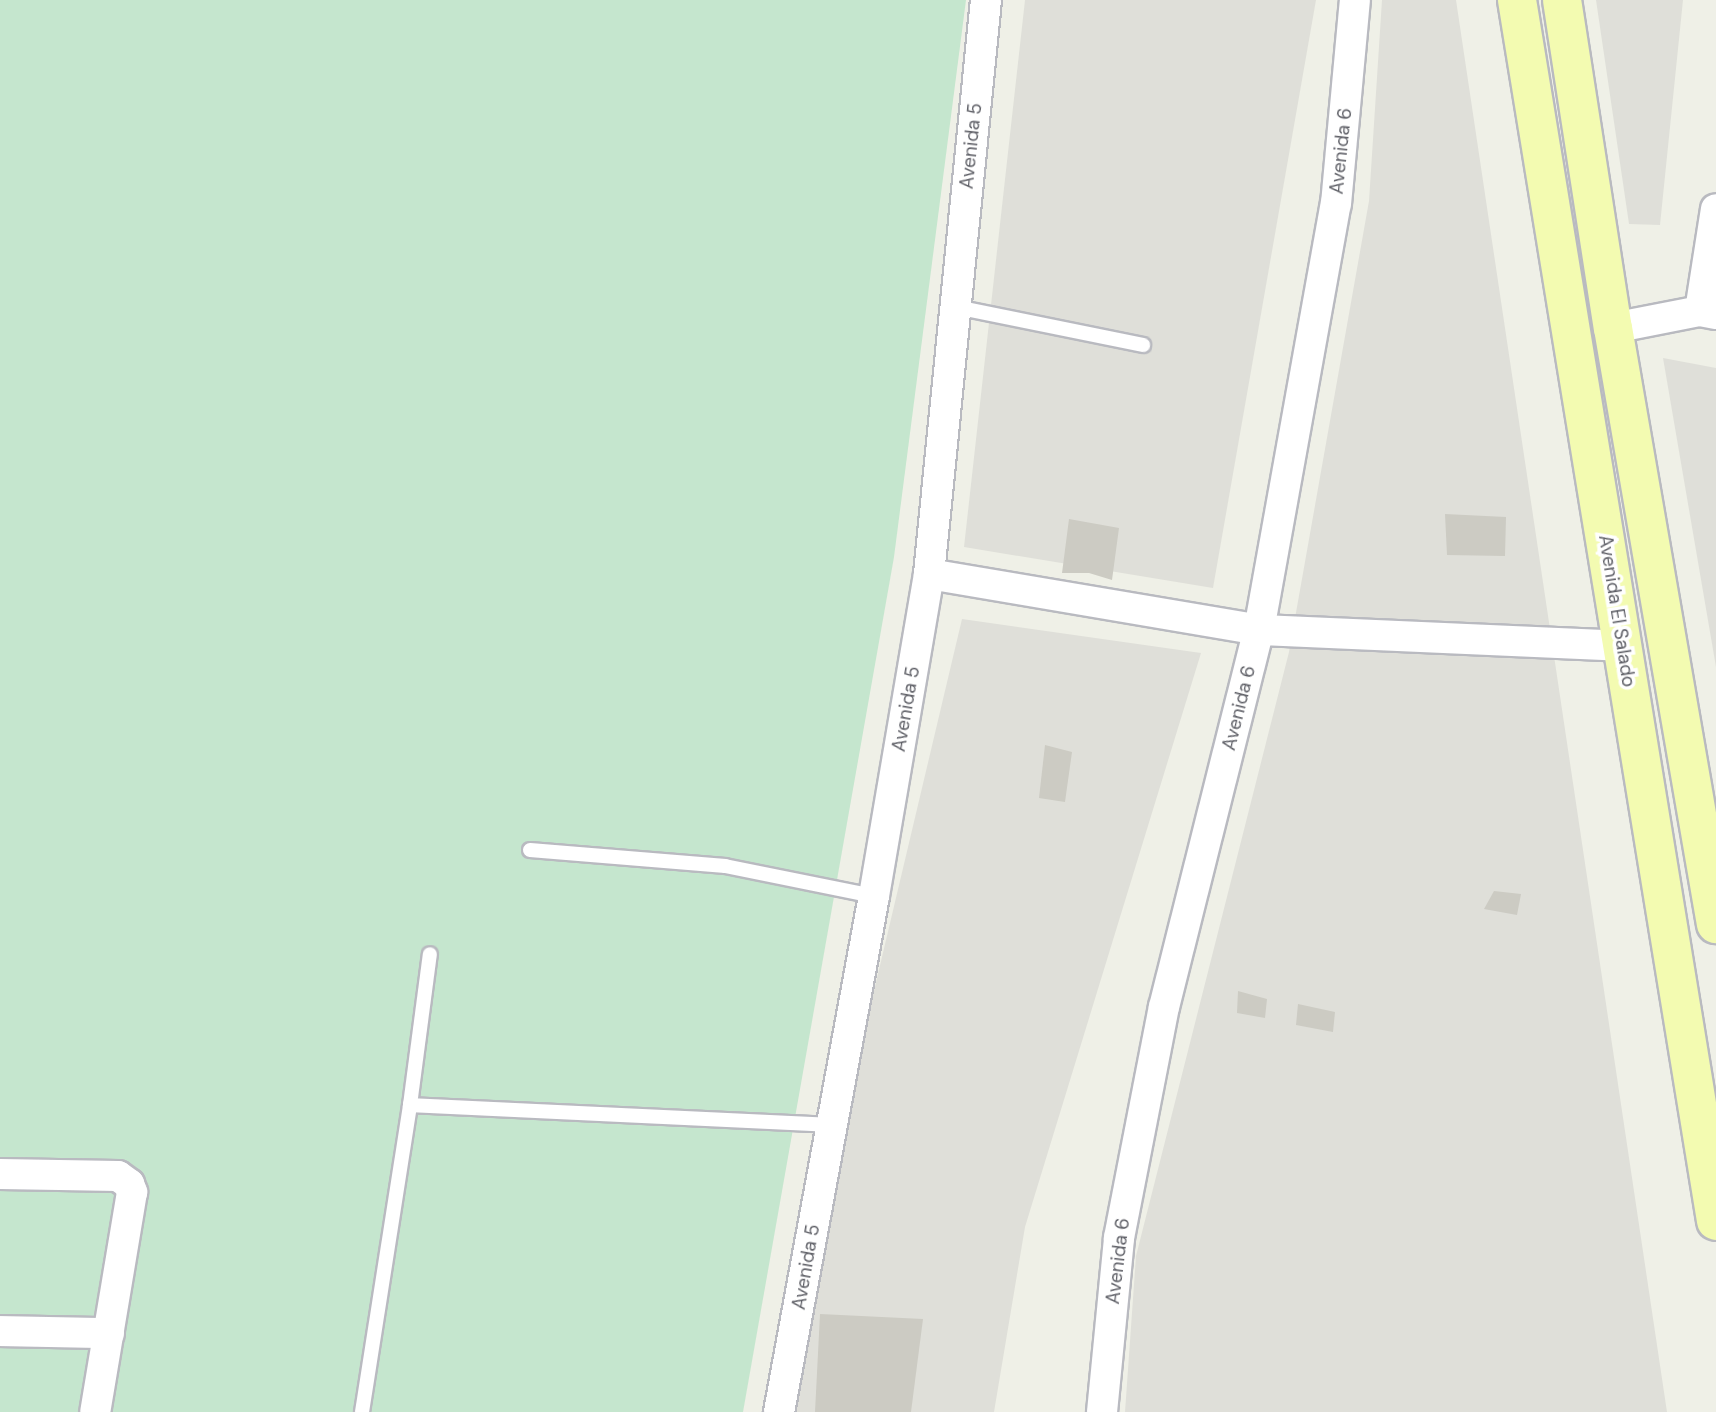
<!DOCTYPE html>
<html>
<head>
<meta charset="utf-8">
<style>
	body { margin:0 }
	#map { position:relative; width:1716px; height:1412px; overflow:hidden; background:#eff0e7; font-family:"DM Sans",sans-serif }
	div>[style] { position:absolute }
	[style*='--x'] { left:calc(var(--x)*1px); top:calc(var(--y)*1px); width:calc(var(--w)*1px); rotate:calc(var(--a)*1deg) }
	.industrial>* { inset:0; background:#dfdfd9 }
	.green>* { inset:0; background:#c5e6ce }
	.building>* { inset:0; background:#cccbc3 }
	.roads { filter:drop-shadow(2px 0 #b9bac0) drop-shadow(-2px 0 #b9bac0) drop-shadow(0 2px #b9bac0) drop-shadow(0 -2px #b9bac0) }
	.service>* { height:14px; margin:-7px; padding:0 7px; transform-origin:7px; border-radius:7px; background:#fff }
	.minor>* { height:30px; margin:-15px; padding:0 15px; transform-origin:15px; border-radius:15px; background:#fff }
	.primary>* { height:38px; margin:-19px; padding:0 19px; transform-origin:19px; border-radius:19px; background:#f3fbb1 }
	span { translate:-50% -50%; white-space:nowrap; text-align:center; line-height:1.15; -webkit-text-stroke:7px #fff; paint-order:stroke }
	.street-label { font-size:19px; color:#5f6067 }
</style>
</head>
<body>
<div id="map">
	<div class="industrial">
		<div style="clip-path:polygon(1025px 0,1316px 0,1213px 588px,964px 547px)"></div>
		<div style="clip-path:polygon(1382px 0,1456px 0,1667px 1412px,1125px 1412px,1136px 1256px,1289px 652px,1369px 201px)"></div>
		<div style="clip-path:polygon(1596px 0,1683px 0,1660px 225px,1629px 224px)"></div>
		<div style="clip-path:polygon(1663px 358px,1716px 368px,1716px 667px)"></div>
		<div style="clip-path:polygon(962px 619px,1201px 653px,1025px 1227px,994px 1412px,795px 1412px,806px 1278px)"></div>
	</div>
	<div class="green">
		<div style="clip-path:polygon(0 0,966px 0,894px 557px,743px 1412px,0 1412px)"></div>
	</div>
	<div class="building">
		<div style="clip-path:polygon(1445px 514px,1506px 517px,1505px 556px,1447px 555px)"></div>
		<div style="clip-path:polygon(1069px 519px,1119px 528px,1112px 580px,1089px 573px,1062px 573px)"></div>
		<div style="clip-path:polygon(1045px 745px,1072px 752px,1065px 802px,1039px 798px)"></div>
		<div style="clip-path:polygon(1494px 891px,1521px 894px,1517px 915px,1484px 909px)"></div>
		<div style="clip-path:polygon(1238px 991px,1267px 999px,1265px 1018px,1237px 1013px)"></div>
		<div style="clip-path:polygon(1298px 1004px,1335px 1012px,1333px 1032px,1296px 1025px)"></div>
		<div style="clip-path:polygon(820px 1314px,923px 1319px,911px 1412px,815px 1412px)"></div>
	</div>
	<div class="roads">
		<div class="service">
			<div style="--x:956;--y:307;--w:191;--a:11.5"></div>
			<div style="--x:530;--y:850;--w:196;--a:4.7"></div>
			<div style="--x:725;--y:866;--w:152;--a:11.4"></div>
			<div style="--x:410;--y:1105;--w:422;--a:2.7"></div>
			<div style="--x:362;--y:1412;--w:311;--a:-81.1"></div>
			<div style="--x:410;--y:1105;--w:152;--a:-82.5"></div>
		</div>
		<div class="minor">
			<div style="--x:1700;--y:311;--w:103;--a:-81.1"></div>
			<div style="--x:1613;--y:328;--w:89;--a:-11.1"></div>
			<div style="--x:1700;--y:311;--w:16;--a:11"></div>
			<div style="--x:929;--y:574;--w:335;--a:9.6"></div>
			<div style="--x:1259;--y:630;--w:364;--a:2.5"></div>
			<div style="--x:0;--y:1174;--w:118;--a:1"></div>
			<div style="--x:118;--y:1176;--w:14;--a:36"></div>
			<div style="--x:129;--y:1184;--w:9;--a:69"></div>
			<div style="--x:132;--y:1192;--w:223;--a:99.5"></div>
			<div style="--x:0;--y:1331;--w:109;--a:1.1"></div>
			<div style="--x:779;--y:1412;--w:525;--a:-79.57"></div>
			<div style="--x:874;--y:896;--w:327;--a:-80.3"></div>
			<div style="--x:929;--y:574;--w:577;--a:-84.33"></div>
			<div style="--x:1102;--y:1412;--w:175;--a:-84.4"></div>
			<div style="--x:1119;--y:1238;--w:235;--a:-79"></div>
			<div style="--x:1164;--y:1007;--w:389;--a:-75.9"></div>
			<div style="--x:1259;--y:630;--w:433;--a:-79.8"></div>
			<div style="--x:1336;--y:204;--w:205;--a:-84.7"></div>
		</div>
		<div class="primary">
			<div style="--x:1517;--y:0;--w:1237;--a:80.74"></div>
			<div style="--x:1562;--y:0;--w:332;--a:81.2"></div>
			<div style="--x:1613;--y:328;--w:605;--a:80.2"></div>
		</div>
	</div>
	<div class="street-label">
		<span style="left:971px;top:146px;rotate:-84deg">Avenida 5</span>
		<span style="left:1341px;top:151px;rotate:-84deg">Avenida 6</span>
		<span style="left:1617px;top:611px;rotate:81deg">Avenida El Salado</span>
		<span style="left:1239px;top:708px;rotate:-76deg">Avenida 6</span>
		<span style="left:906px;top:709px;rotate:-80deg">Avenida 5</span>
		<span style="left:1118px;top:1261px;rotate:-83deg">Avenida 6</span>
		<span style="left:806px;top:1267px;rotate:-80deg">Avenida 5</span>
	</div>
</div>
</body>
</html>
